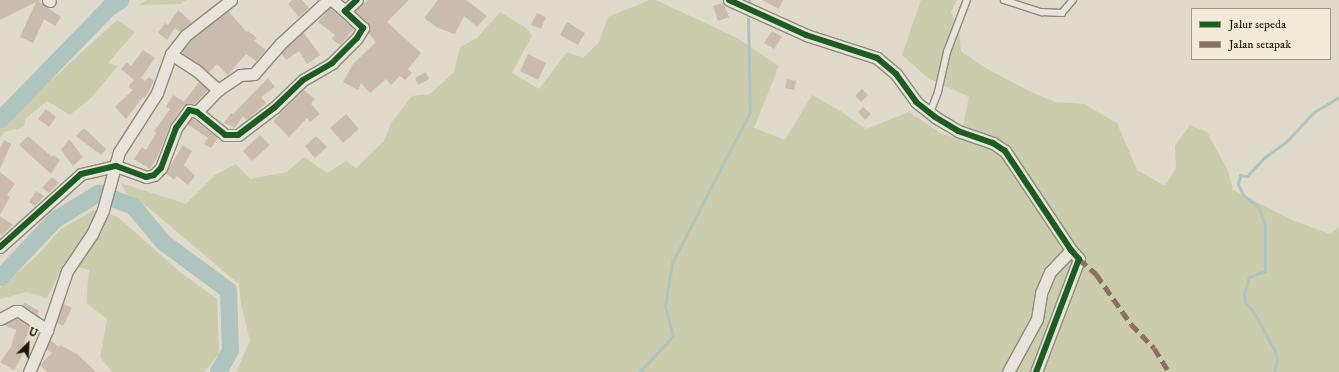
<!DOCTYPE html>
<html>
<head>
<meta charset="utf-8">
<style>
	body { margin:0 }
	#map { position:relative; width:1339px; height:372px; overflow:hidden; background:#e0daca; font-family:"IM FELL DW Pica",serif }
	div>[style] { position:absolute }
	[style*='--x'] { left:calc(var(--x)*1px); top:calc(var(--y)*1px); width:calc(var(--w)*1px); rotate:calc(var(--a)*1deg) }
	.green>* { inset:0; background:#caccab }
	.stream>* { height:3px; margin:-1.5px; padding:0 1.5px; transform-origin:1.5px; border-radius:1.5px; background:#aec4be }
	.river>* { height:17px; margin:-8.5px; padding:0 8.5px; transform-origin:8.5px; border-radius:8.5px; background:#aec4be }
	.building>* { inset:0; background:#cbbbad }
	.roads { filter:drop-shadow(1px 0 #8e897e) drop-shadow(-1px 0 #8e897e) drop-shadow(0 1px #8e897e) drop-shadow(0 -1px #8e897e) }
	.lane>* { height:5.5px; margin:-2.75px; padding:0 2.75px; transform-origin:2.75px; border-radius:2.75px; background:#e8e4dc }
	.street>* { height:11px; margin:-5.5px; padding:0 5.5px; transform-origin:5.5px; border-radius:5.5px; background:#e8e4dc }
	.quiet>* { height:5px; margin-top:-2.5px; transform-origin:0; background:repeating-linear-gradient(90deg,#8d6e63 0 10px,transparent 0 15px) }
	.cycleway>* { height:6px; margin:-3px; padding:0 3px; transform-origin:3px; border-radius:3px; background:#1b5e20 }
	span { translate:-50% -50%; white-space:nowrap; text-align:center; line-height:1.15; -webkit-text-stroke:3px #f1ead7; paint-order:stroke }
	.legend { position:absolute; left:1191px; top:8px; width:140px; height:52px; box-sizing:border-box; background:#f1ead7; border:1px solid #a09583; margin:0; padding:5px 7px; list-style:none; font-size:12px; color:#261504 }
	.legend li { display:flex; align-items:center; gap:8px; height:20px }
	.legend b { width:20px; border:1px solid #a09583 }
	.north { position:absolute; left:8px; top:324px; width:40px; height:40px; -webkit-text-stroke:3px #f1ead7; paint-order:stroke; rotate:24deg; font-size:11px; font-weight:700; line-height:16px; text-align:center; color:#261504 }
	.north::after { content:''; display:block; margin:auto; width:14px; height:18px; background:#261504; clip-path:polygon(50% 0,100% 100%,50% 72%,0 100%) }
</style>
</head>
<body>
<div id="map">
	<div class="green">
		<div style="clip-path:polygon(147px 0,186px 0,181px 4px,139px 5px)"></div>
		<div style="clip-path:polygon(650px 0,656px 0,737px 38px,779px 66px,754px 128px,785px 140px,812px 95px,839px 110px,866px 129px,909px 112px,942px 134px,960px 139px,969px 97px,928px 78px,902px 55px,921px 0,957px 0,951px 12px,959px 31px,961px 51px,984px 67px,1027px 90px,1055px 102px,1084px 104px,1117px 123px,1137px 170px,1165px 186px,1176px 168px,1175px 146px,1190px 125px,1207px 132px,1228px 171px,1233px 190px,1292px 220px,1330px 234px,1339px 227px,1339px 372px,236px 372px,250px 341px,241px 304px,239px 284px,150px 209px,126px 193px,121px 183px,186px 204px,215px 175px,236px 164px,250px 179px,287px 172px,304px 157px,327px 173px,346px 161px,356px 168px,384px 141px,391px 123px,412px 96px,430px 94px,454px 72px,460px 47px,477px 38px,500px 12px,526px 28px,532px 35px,512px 73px,539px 89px,567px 52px,583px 58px,599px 42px,608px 17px)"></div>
		<div style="clip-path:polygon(117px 20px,135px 32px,108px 63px,118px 66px,91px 98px,70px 115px,47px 101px,25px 119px,24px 127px,4px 132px,0 139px,0 127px)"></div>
		<div style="clip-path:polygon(94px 210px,118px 217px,180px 272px,217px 299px,219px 354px,204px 372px,112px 372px,100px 357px,107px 319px,86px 303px,89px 270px,64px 263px,47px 298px,26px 292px,0 299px,0 288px,38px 255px,61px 229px)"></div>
	</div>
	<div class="stream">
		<div style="--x:749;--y:0;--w:3;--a:72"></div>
		<div style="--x:639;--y:372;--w:50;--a:-46.6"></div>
		<div style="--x:673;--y:336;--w:31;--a:-105"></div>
		<div style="--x:665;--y:306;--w:44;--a:-80.8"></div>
		<div style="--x:672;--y:263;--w:170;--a:-62.7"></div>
		<div style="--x:750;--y:112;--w:94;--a:-91.2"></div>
		<div style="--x:1274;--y:372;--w:12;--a:-76"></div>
		<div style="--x:1277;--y:360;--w:9;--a:-103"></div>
		<div style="--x:1275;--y:351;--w:46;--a:-118.8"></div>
		<div style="--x:1253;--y:311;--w:11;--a:-135"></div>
		<div style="--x:1245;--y:303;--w:9;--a:-96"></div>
		<div style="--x:1244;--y:294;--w:18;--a:-74"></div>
		<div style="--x:1249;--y:277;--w:17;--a:-21"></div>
		<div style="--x:1265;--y:271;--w:46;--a:-90"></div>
		<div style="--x:1265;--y:225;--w:19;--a:-111"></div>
		<div style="--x:1258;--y:207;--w:19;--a:-141"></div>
		<div style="--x:1243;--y:195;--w:12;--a:-114"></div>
		<div style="--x:1238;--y:184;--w:9;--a:-77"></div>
		<div style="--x:1240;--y:175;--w:7;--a:8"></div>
		<div style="--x:1247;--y:176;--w:26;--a:-47"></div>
		<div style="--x:1265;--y:157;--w:26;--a:-36"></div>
		<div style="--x:1286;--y:142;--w:41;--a:-47"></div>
		<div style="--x:1314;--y:112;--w:29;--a:-31"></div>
	</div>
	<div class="river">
		<div style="--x:0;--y:119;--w:156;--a:-45.8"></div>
		<div style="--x:109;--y:7;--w:13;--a:-32"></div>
		<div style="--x:0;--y:277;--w:80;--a:-46.5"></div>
		<div style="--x:55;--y:219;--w:50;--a:-31.2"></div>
		<div style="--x:98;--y:193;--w:37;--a:20"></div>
		<div style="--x:133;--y:206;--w:47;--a:50.2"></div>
		<div style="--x:163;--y:242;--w:81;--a:36.4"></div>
		<div style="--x:228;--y:290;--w:60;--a:88.1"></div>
		<div style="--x:230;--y:350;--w:25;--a:119"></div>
	</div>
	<div class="building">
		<div style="clip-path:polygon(0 0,41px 0,38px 1px,61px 17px,55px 26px,44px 19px,33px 43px,20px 37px,36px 2px,0 20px)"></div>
		<div style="clip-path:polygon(292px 0,302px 0,309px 8px,299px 17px,288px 4px)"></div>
		<div style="clip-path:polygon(368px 0,409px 0,387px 22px,421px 53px,408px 69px,412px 73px,405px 80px,400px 76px,391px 85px,386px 79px,370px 93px,361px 83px,358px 90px,343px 82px,353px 64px,376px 42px,368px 33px,368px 23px,355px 11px)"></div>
		<div style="clip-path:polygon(438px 0,466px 0,487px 16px,477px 27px,464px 16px,455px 34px,438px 28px,424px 18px)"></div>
		<div style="clip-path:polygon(762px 0,783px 0,779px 9px)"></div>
		<div style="clip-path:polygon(723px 3px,729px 17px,718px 21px,713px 6px)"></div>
		<div style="clip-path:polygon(330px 8px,354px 29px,340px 45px,332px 39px,335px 35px,318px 22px)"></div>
		<div style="clip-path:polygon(178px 10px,192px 22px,180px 32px,175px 28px,167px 40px,158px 33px,165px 23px,168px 25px)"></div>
		<div style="clip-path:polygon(228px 11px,247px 32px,248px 31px,257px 38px,254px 41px,266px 50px,256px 61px,246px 54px,228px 75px,217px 64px,209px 72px,181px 52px,191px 40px)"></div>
		<div style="clip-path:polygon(537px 13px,546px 17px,541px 29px,531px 25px)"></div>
		<div style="clip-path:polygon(567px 22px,585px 33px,578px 45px,560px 35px)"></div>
		<div style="clip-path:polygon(772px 31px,782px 37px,774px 49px,764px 43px)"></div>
		<div style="clip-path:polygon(303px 32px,320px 55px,307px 64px,299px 51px,286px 60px,281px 53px)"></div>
		<div style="clip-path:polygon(143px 50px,155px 58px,141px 78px,145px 81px,149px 77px,154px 81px,145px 98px,143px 97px,126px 119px,115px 107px,133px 90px,128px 87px,134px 80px,121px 69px,127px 62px,131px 66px)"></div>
		<div style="clip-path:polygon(528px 54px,546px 63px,538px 80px,520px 71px)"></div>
		<div style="clip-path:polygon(426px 72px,429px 79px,418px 85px,415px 78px)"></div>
		<div style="clip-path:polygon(268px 78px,275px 87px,261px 97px,266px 103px,247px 120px,243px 116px,235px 128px,224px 123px,231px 113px,233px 114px)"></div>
		<div style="clip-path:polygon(787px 79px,796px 81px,794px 90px,785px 88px)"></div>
		<div style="clip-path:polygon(199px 82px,208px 90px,195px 104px,183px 106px,170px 125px,157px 158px,150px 169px,134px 159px,142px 147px,146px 150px,156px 133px,154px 131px,170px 109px,166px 107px,173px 95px,184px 102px)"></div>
		<div style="clip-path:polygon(862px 89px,868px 95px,861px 102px,855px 96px)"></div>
		<div style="clip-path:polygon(304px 90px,315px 99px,311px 104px,320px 114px,310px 122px,307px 118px,289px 137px,273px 121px)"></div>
		<div style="clip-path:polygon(863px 107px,871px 114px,865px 120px,858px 112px)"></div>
		<div style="clip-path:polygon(46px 109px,56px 117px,49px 127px,38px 119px)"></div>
		<div style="clip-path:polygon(346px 114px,359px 129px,343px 143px,330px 128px)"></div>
		<div style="clip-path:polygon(192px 118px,218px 138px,211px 148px,204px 144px,208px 138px,187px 124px)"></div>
		<div style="clip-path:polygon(84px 128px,106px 149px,101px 155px,76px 136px)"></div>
		<div style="clip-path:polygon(260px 135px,270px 145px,252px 161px,243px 151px)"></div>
		<div style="clip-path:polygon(28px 136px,52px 157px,53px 155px,60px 160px,51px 174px,19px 145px)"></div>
		<div style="clip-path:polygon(316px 136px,327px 147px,315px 158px,305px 146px)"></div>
		<div style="clip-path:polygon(69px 139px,83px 157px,73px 166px,61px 150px)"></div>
		<div style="clip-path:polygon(4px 140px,11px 144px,0 169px,0 148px)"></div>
		<div style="clip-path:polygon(183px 145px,192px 151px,184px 165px,195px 176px,188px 185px,177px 176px,174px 180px,166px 173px)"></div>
		<div style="clip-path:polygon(0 172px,15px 184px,7px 195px,10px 197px,0 215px)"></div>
		<div style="clip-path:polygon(52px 177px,59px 183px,49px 193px,42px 188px)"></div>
		<div style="clip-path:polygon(36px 191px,44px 196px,35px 206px,29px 202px)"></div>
		<div style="clip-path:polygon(0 216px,13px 225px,2px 235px,0 234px)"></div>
		<div style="clip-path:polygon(25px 303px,39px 311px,37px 315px,23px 305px)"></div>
		<div style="clip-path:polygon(63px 304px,72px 308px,63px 326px,57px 323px)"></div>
		<div style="clip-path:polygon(17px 318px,31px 328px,25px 340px,23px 354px,14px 370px,0 362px,11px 347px,16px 330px,4px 325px)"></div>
		<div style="clip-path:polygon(50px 340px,59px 347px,60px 345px,77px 354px,96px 372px,47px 372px,40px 365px,52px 353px,46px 349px)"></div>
	</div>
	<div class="roads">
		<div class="lane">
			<div style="--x:1004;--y:0;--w:40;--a:18"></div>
			<div style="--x:1042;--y:12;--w:20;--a:3"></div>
			<div style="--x:1062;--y:13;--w:17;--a:-50"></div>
			<div style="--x:930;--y:113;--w:22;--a:-69"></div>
			<div style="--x:938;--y:92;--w:41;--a:-77.3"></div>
			<div style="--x:947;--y:52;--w:56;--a:-69"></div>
		</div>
		<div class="street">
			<div style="--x:48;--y:0;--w:2;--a:27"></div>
			<div style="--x:332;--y:0;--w:17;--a:40"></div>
			<div style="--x:729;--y:0;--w:85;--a:24.4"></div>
			<div style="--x:806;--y:35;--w:75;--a:17.9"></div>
			<div style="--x:877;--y:58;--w:25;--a:40"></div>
			<div style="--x:896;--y:74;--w:34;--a:54"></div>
			<div style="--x:916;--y:102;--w:24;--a:38"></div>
			<div style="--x:935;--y:117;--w:27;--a:31"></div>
			<div style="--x:958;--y:131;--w:37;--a:19"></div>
			<div style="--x:993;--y:143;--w:14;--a:34"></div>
			<div style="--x:1005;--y:151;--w:119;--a:56.3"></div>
			<div style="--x:1071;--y:250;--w:12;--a:48"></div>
			<div style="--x:1079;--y:259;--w:121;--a:110.8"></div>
			<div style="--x:171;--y:54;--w:30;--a:33"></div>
			<div style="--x:196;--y:70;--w:30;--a:42"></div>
			<div style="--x:218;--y:90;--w:30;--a:134"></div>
			<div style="--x:218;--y:90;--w:27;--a:-34"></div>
			<div style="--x:240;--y:75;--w:14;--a:-4"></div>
			<div style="--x:254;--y:74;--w:40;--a:-49"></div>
			<div style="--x:280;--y:44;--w:65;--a:-42.5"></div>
			<div style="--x:0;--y:247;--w:109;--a:-42"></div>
			<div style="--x:81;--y:174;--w:36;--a:-13"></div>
			<div style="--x:116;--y:166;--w:32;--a:20"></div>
			<div style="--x:146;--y:177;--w:8;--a:-14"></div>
			<div style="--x:154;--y:175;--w:10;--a:-45"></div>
			<div style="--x:161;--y:168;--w:43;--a:-69.4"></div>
			<div style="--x:176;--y:128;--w:22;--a:-54"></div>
			<div style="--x:189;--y:110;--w:8;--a:14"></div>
			<div style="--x:197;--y:112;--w:36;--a:39"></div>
			<div style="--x:225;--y:135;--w:13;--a:0"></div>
			<div style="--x:238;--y:135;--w:46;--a:-37.1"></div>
			<div style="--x:275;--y:107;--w:39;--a:-44"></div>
			<div style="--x:303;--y:80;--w:34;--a:-30"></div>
			<div style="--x:332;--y:63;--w:35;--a:-45"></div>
			<div style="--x:357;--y:38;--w:12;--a:-59"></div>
			<div style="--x:363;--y:28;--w:25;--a:-137"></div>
			<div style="--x:345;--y:11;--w:16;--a:-43"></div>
			<div style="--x:0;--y:319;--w:17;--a:-28"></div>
			<div style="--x:15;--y:311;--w:4;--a:0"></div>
			<div style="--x:19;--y:311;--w:34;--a:34"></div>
			<div style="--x:29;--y:372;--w:46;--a:-66.8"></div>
			<div style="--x:47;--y:330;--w:62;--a:-71.3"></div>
			<div style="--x:67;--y:271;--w:45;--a:-56"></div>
			<div style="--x:92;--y:234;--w:26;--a:-65"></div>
			<div style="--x:103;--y:210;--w:60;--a:-74.6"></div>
			<div style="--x:119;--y:152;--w:70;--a:-57.2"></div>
			<div style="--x:157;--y:93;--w:41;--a:-70.3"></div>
			<div style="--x:171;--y:54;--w:24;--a:-52"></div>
			<div style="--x:186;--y:35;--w:57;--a:-37.9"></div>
			<div style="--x:1008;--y:372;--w:60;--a:-61.3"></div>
			<div style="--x:1037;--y:319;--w:26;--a:-81"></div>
			<div style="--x:1041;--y:293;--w:23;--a:-67"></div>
			<div style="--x:1050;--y:272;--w:30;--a:-46"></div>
		</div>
	</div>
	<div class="quiet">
		<div style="--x:1079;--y:259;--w:23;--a:41"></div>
		<div style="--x:1096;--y:274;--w:61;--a:55"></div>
		<div style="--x:1131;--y:324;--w:33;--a:46"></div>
		<div style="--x:1154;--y:348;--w:28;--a:58"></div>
	</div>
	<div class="cycleway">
		<div style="--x:729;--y:0;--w:85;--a:24.4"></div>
		<div style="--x:806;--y:35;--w:75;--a:17.9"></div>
		<div style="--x:877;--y:58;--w:25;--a:40"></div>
		<div style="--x:896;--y:74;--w:34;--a:54"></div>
		<div style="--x:916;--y:102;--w:24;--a:38"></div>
		<div style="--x:935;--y:117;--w:27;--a:31"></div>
		<div style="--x:958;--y:131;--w:37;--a:19"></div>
		<div style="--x:993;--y:143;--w:14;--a:34"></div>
		<div style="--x:1005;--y:151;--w:119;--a:56.3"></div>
		<div style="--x:1071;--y:250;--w:12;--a:48"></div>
		<div style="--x:1079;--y:259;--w:121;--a:110.8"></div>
		<div style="--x:0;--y:247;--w:109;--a:-42"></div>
		<div style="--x:81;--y:174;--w:36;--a:-13"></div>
		<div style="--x:116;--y:166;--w:32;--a:20"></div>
		<div style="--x:146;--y:177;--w:8;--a:-14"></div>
		<div style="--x:154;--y:175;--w:10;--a:-45"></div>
		<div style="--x:161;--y:168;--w:43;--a:-69.4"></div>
		<div style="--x:176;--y:128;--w:22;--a:-54"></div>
		<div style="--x:189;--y:110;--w:8;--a:14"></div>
		<div style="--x:197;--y:112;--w:36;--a:39"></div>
		<div style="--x:225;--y:135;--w:13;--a:0"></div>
		<div style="--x:238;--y:135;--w:46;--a:-37.1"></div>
		<div style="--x:275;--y:107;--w:39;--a:-44"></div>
		<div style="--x:303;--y:80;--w:34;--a:-30"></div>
		<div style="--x:332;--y:63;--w:35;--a:-45"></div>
		<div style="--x:357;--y:38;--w:12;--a:-59"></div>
		<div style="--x:363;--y:28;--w:25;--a:-137"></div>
		<div style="--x:345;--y:11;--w:16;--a:-43"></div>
	</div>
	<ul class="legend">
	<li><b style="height:5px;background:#1b5e20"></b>Jalur sepeda</li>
	<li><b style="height:5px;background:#8d6e63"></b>Jalan setapak</li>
	</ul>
	<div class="north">U</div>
</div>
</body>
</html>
